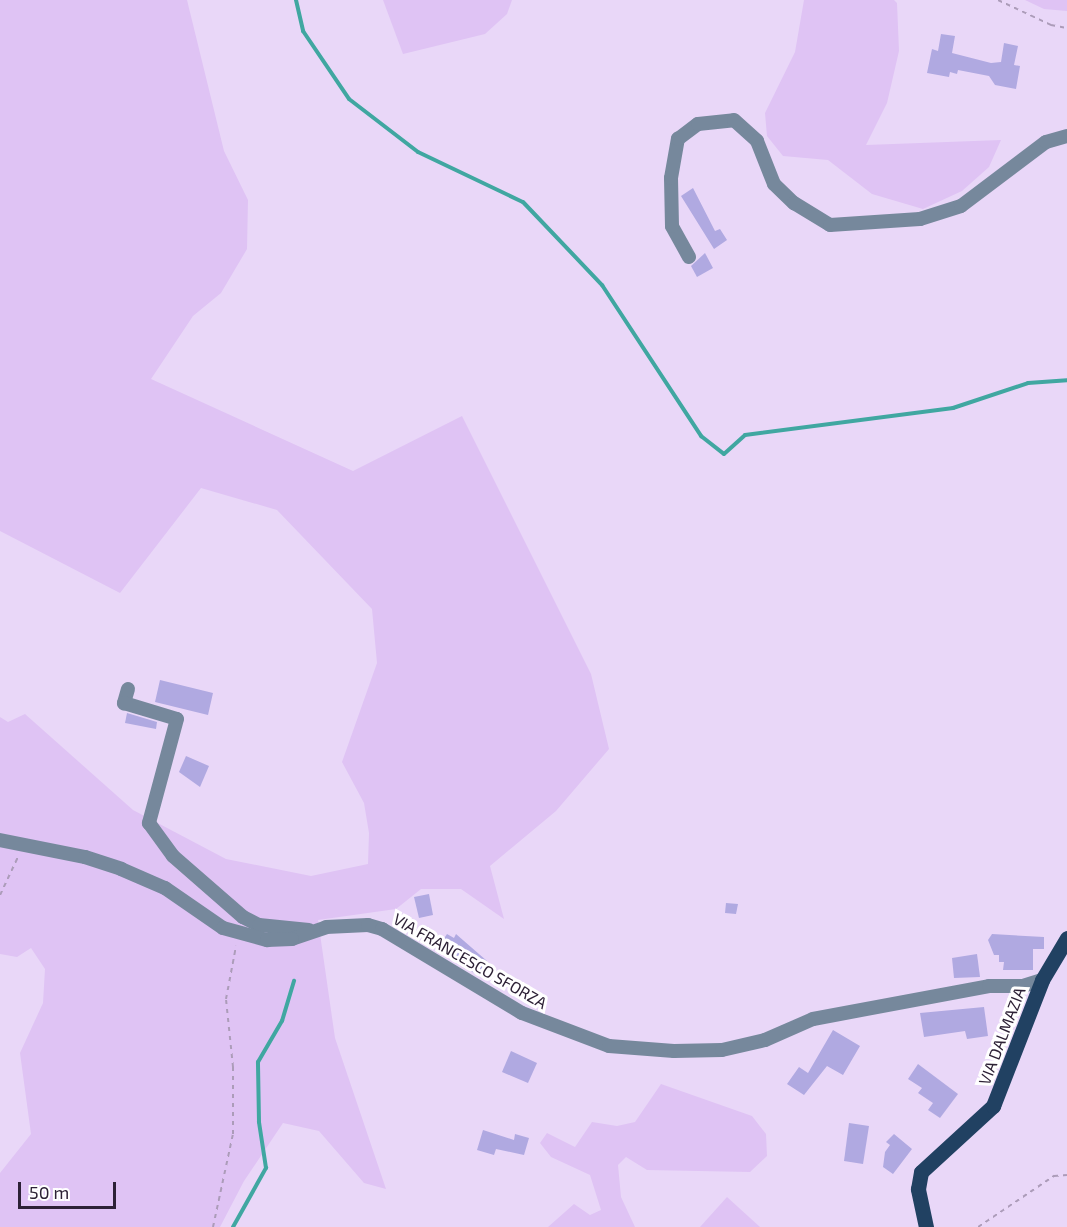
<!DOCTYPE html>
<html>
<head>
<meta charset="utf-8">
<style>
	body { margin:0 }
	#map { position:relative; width:1067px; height:1227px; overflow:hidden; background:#e9d7f8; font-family:"Exo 2",sans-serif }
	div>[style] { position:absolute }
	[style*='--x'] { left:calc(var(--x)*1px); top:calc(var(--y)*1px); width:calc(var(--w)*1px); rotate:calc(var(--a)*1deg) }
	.green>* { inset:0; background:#dfc3f4 }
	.stream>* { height:4px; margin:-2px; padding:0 2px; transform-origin:2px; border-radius:2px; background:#40a7a1 }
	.building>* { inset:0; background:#b0a9e1 }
	.path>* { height:2px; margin-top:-1px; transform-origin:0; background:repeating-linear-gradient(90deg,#ac9cb9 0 4.5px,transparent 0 9px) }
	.minor>* { height:14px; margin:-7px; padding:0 7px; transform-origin:7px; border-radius:7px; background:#76889c }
	.major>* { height:15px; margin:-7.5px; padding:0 7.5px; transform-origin:7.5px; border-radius:7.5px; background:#214162 }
	.minor-bridge>* { height:14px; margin:-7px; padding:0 7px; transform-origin:7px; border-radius:7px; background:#76889c }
	span { translate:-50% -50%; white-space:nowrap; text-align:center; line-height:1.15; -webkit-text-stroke:6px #fff; paint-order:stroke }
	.street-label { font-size:16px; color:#2d2136 }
	.scale { position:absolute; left:18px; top:1182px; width:98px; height:27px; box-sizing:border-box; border:3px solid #2d2136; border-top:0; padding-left:8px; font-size:18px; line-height:21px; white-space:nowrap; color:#2d2136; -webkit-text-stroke:4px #fff; paint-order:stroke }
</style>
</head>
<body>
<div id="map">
	<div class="green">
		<div style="clip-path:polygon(0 0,187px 0,224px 151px,248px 200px,247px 249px,221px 293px,193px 316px,151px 379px,353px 471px,462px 416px,591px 674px,609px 749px,556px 811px,490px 866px,504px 919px,461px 889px,421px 889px,396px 909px,318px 920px,335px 1038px,386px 1189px,364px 1183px,319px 1131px,283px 1123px,244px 1181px,220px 1227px,0 1227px,0 1173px,31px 1134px,20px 1053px,43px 1003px,45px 969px,31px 948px,17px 957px,0 954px,0 717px,8px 722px,25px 714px,133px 810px,226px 859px,311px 876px,368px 864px,369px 833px,364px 803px,342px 762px,377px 663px,372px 609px,277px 510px,201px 488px,120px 593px,0 531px)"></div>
		<div style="clip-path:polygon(383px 0,512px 0,507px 14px,485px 34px,403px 54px)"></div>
		<div style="clip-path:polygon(804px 0,894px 0,897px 3px,899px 51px,887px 103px,866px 145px,1001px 140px,989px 167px,962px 191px,923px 209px,872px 194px,828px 160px,783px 156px,767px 136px,765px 113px,795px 52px)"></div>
		<div style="clip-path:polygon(1025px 0,1067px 0,1067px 11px,1044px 9px)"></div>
		<div style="clip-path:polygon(661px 1084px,752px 1116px,766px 1134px,767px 1156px,750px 1172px,647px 1170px,626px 1157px,618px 1165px,621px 1197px,635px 1227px,548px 1227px,574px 1204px,590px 1215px,601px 1210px,590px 1175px,551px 1157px,540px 1143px,547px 1133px,575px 1147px,592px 1122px,617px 1126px,635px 1122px)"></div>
		<div style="clip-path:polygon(727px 1197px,760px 1227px,700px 1227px)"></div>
	</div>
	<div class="stream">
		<div style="--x:296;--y:0;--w:32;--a:77"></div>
		<div style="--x:303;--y:31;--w:82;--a:55.9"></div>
		<div style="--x:349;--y:99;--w:87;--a:37.5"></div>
		<div style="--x:418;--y:152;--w:116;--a:25.5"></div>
		<div style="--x:523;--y:202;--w:115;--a:46.4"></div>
		<div style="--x:602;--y:285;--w:181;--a:56.7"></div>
		<div style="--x:701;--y:436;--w:29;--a:38"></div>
		<div style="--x:724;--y:454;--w:28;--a:-42"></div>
		<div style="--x:745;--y:435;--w:210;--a:-7.4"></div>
		<div style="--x:953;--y:408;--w:79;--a:-18.4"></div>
		<div style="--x:1028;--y:383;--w:39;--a:-4"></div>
		<div style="--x:233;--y:1227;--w:68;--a:-60.8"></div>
		<div style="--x:266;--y:1168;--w:47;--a:-98.7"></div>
		<div style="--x:259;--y:1122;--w:60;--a:-91"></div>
		<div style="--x:258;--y:1062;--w:48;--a:-59.7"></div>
		<div style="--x:282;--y:1021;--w:42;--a:-73.3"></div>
	</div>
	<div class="building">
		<div style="clip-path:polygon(941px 34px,955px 36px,952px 53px,991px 63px,1001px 62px,1004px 43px,1018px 46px,1014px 65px,1020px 66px,1016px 89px,995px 85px,989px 76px,958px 70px,957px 74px,950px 72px,949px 77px,927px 73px,932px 49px,938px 51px)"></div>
		<div style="clip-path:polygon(693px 188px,715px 231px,720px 229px,727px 240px,714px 249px,681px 196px)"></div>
		<div style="clip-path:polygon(705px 253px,713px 268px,697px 277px,691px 266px)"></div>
		<div style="clip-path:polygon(160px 680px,213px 693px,208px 715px,155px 702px)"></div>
		<div style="clip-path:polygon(127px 713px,157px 722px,156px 729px,125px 723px)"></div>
		<div style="clip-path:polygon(186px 756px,209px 766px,200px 787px,179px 772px)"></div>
		<div style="clip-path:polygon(429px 894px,433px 915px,419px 918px,414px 897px)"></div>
		<div style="clip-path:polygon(726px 903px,738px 904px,736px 914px,725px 913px)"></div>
		<div style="clip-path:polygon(447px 934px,454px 938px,456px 934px,487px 961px,477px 975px,437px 949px)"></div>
		<div style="clip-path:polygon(992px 934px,1044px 937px,1044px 949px,1033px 949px,1033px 970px,1003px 970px,1004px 962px,999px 962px,999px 955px,994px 955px,988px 940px)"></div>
		<div style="clip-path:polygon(977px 954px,980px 977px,954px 978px,952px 958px)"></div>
		<div style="clip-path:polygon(984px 1007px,988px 1036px,967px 1039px,965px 1031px,924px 1037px,920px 1013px)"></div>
		<div style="clip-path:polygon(833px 1030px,860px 1046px,843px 1075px,827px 1066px,804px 1095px,787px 1084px,799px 1067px,808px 1073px)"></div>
		<div style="clip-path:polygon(511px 1051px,537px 1063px,528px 1083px,502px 1072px)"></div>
		<div style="clip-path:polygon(918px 1064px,958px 1094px,940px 1118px,928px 1110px,933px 1103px,918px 1093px,922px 1088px,908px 1079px)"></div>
		<div style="clip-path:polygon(849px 1123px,869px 1126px,863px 1164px,844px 1161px)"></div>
		<div style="clip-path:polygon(483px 1130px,514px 1140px,515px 1134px,529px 1138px,524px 1155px,496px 1149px,494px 1155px,477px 1150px)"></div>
		<div style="clip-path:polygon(894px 1134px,912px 1149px,893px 1174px,883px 1167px,885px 1152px,890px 1145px,886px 1142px)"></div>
	</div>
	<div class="path">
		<div style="--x:998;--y:0;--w:59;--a:25.3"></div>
		<div style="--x:1051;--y:25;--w:16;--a:11"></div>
		<div style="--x:0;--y:895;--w:42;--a:-64.7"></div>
		<div style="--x:213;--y:1227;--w:95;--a:-77.9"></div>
		<div style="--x:233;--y:1134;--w:67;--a:-90"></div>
		<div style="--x:233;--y:1067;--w:68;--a:-95.9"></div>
		<div style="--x:226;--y:999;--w:54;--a:-79.3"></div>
		<div style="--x:978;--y:1227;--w:92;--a:-33.9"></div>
		<div style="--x:1054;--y:1176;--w:13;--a:-4"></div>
	</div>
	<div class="minor">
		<div style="--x:689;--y:257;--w:35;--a:-119"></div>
		<div style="--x:672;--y:226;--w:48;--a:-91.2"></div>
		<div style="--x:671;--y:178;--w:40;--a:-80"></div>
		<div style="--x:678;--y:139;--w:25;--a:-37"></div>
		<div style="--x:698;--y:124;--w:36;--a:-6"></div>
		<div style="--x:734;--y:120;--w:31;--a:42"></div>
		<div style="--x:757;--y:141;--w:46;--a:68.4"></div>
		<div style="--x:774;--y:184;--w:28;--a:44"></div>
		<div style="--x:794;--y:203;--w:42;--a:31.4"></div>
		<div style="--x:830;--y:225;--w:90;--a:-3.8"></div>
		<div style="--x:920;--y:219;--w:43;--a:-17.6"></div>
		<div style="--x:961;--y:206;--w:106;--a:-37"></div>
		<div style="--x:1046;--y:142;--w:22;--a:-16"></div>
		<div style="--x:128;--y:689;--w:15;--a:106"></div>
		<div style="--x:124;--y:703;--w:55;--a:16.8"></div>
		<div style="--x:177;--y:719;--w:108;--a:105.1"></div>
		<div style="--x:149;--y:823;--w:41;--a:54"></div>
		<div style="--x:173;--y:856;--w:93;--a:41.1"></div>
		<div style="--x:243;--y:917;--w:18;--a:27"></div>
		<div style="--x:259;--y:925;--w:50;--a:5.7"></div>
		<div style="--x:0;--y:840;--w:87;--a:11.3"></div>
		<div style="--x:85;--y:857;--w:38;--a:18"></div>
		<div style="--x:121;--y:869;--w:48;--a:23.4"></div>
		<div style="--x:165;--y:888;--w:70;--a:34.6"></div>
		<div style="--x:292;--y:939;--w:36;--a:-19"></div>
		<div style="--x:326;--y:927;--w:42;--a:-2.7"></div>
		<div style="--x:368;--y:925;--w:15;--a:16"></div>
		<div style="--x:382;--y:929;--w:163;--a:31"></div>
		<div style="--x:522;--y:1013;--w:93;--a:20.8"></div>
		<div style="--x:609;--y:1046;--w:65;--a:4.4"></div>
		<div style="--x:674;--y:1051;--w:48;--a:-1.2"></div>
		<div style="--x:722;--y:1050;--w:44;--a:-13.1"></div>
		<div style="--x:765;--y:1040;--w:52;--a:-23.6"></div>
		<div style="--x:813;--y:1019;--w:179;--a:-10.6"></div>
		<div style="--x:989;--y:986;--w:34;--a:0"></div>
		<div style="--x:1023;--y:986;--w:20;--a:-18"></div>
	</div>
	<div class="major">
		<div style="--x:926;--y:1227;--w:39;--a:-102"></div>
		<div style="--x:918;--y:1189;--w:17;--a:-80"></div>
		<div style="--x:921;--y:1172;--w:98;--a:-42.5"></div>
		<div style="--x:993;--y:1106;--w:135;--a:-68.7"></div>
		<div style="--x:1042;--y:980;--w:49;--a:-59.2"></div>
	</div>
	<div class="minor-bridge">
		<div style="--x:223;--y:928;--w:46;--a:15.3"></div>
		<div style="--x:267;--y:940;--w:25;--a:-2"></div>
	</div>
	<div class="street-label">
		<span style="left:470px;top:961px;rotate:30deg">VIA FRANCESCO SFORZA</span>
		<span style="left:1002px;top:1036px;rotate:-69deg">VIA DALMAZIA</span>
	</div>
	<div class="scale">50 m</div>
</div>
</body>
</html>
